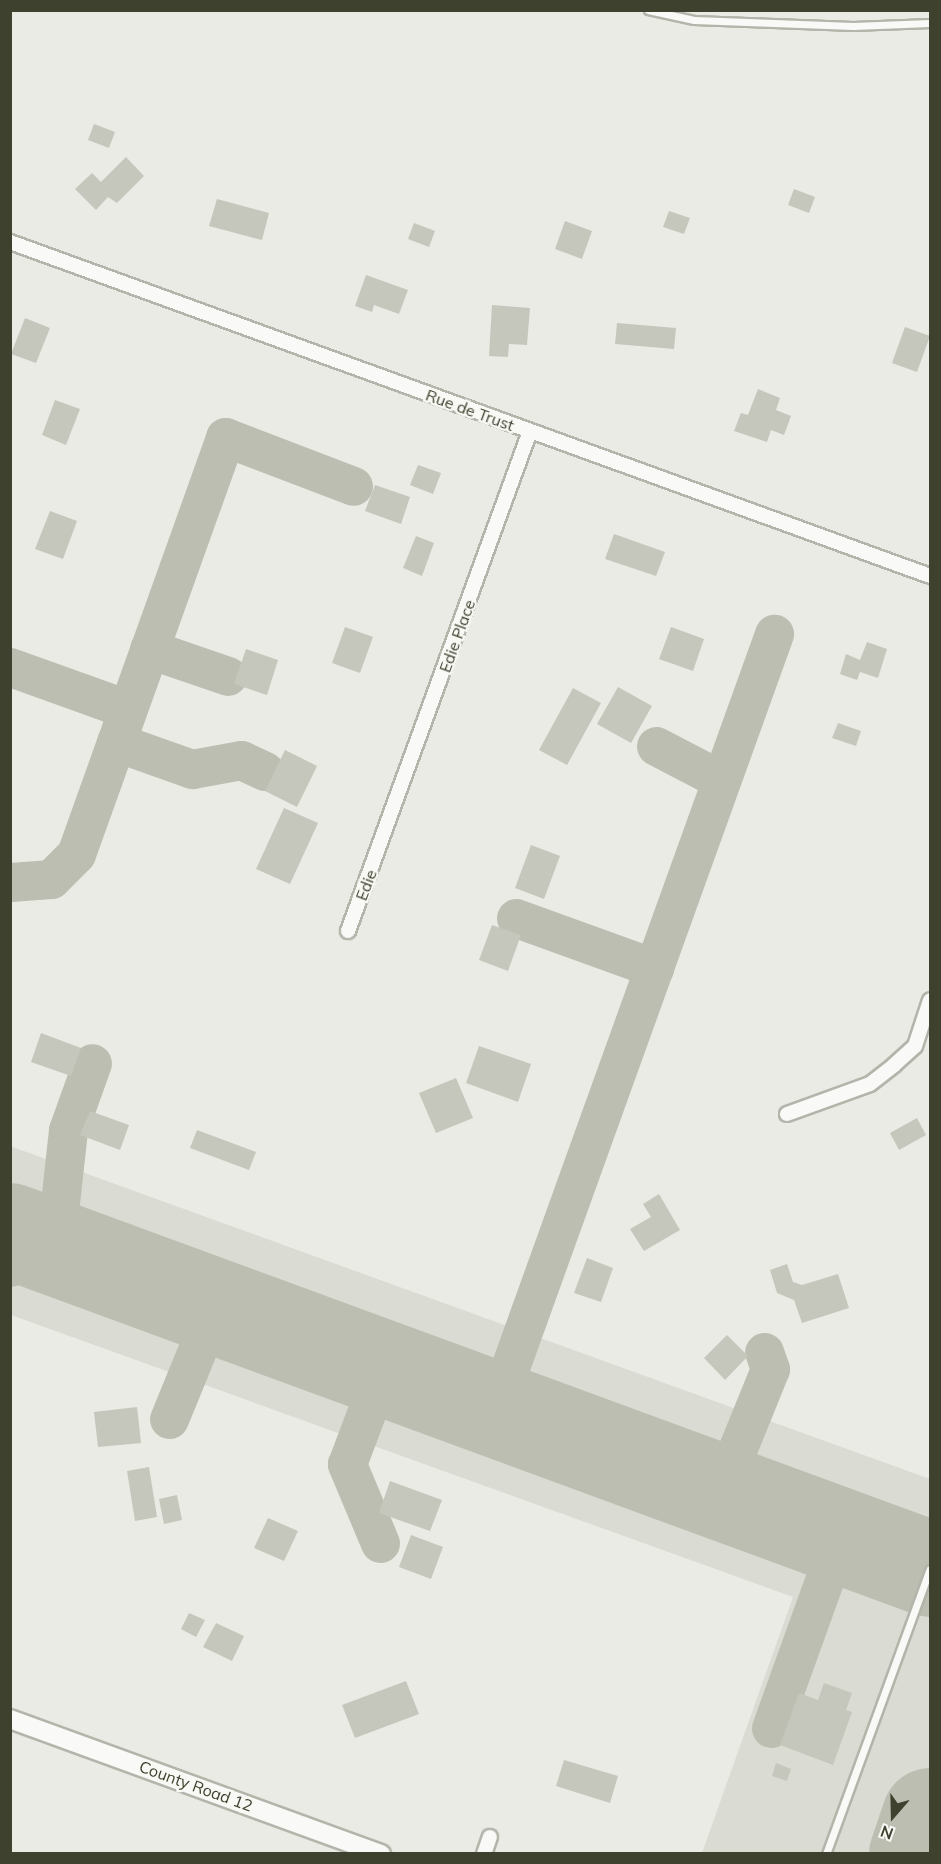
<!DOCTYPE html>
<html>
<head>
<meta charset="utf-8">
<style>
	body { margin:0 }
	#map { position:relative; width:941px; height:1864px; overflow:hidden; background:#eaebe4; font-family:Mulish,sans-serif }
	div>[style] { position:absolute }
	[style*='--x'] { left:calc(var(--x)*1px); top:calc(var(--y)*1px); width:calc(var(--w)*1px); rotate:calc(var(--a)*1deg) }
	.built>* { inset:0; background:#dadcd3 }
	.taxiway>* { height:39px; margin:-19.5px; padding:0 19.5px; transform-origin:19.5px; border-radius:19.5px; background:#bdbeb2 }
	.runway>* { height:96px; margin:-48px; padding:0 48px; transform-origin:48px; border-radius:48px; background:#bdbeb2 }
	.building>* { inset:0; background:#c5c7bc }
	.roads { filter:drop-shadow(2px 0 #b3b5aa) drop-shadow(-2px 0 #b3b5aa) drop-shadow(0 2px #b3b5aa) drop-shadow(0 -2px #b3b5aa) }
	.service>* { height:7px; margin:-3.5px; padding:0 3.5px; transform-origin:3.5px; border-radius:3.5px; background:#f9f9f7 }
	.minor>* { height:14px; margin:-7px; padding:0 7px; transform-origin:7px; border-radius:7px; background:#f9f9f7 }
	.tertiary>* { height:18px; margin:-9px; padding:0 9px; transform-origin:9px; border-radius:9px; background:#f9f9f7 }
	span { translate:-50% -50%; white-space:nowrap; text-align:center; line-height:1.15; -webkit-text-stroke:5px #f8f8f4; paint-order:stroke }
	.street-label { font-size:16px; color:#3e412e }
	.frame { position:absolute; inset:0; border:12px solid #3e412e; pointer-events:none }
	.north { position:absolute; left:863px; top:1786px; width:60px; height:60px; -webkit-text-stroke:4px #f8f8f4; paint-order:stroke; rotate:200deg; font-size:16px; font-weight:700; line-height:24px; text-align:center; color:#3e412e }
	.north::after { content:''; display:block; margin:auto; width:21px; height:27px; background:#3e412e; clip-path:polygon(50% 0,100% 100%,50% 72%,0 100%) }
</style>
</head>
<body>
<div id="map">
	<div class="built">
		<div style="clip-path:polygon(10px 1146px,930px 1479px,930px 1853px,702px 1853px,793px 1597px,11px 1315px)"></div>
	</div>
	<div class="taxiway">
		<div style="--x:149;--y:649;--w:83;--a:18.9"></div>
		<div style="--x:10;--y:667;--w:124;--a:19.7"></div>
		<div style="--x:116;--y:742;--w:81;--a:19.6"></div>
		<div style="--x:192;--y:769;--w:50;--a:-10.4"></div>
		<div style="--x:241;--y:760;--w:26;--a:25"></div>
		<div style="--x:656;--y:746;--w:73;--a:27.6"></div>
		<div style="--x:10;--y:882;--w:41;--a:-4.2"></div>
		<div style="--x:51;--y:879;--w:35;--a:-45"></div>
		<div style="--x:76;--y:854;--w:443;--a:-70.3"></div>
		<div style="--x:225;--y:437;--w:137;--a:20.9"></div>
		<div style="--x:516;--y:918;--w:147;--a:19.9"></div>
		<div style="--x:55;--y:1248;--w:119;--a:-83.7"></div>
		<div style="--x:68;--y:1130;--w:71;--a:-70.3"></div>
		<div style="--x:10;--y:1267;--w:34;--a:-67"></div>
		<div style="--x:495;--y:1409;--w:824;--a:-70.2"></div>
		<div style="--x:169;--y:1419;--w:122;--a:-67.8"></div>
		<div style="--x:720;--y:1492;--w:133;--a:-67.9"></div>
		<div style="--x:770;--y:1369;--w:18;--a:-109"></div>
		<div style="--x:380;--y:1543;--w:86;--a:-112.7"></div>
		<div style="--x:347;--y:1464;--w:103;--a:-69.4"></div>
		<div style="--x:771;--y:1728;--w:204;--a:-70.2"></div>
	</div>
	<div class="runway">
		<div style="--x:10;--y:1231;--w:980;--a:20.17"></div>
		<div style="--x:917;--y:1854;--w:40;--a:-71.1"></div>
	</div>
	<div class="building">
		<div style="clip-path:polygon(94px 124px,115px 132px,109px 148px,88px 140px)"></div>
		<div style="clip-path:polygon(126px 157px,144px 176px,117px 203px,108px 197px,96px 210px,75px 189px,92px 173px,101px 182px)"></div>
		<div style="clip-path:polygon(794px 189px,815px 197px,809px 213px,788px 205px)"></div>
		<div style="clip-path:polygon(217px 199px,269px 213px,262px 240px,209px 226px)"></div>
		<div style="clip-path:polygon(669px 211px,690px 218px,684px 234px,663px 227px)"></div>
		<div style="clip-path:polygon(565px 221px,592px 231px,582px 259px,555px 249px)"></div>
		<div style="clip-path:polygon(414px 223px,435px 231px,429px 247px,408px 239px)"></div>
		<div style="clip-path:polygon(366px 275px,408px 290px,399px 314px,374px 305px,372px 312px,355px 306px)"></div>
		<div style="clip-path:polygon(492px 305px,530px 308px,527px 345px,509px 344px,508px 357px,489px 356px)"></div>
		<div style="clip-path:polygon(25px 318px,50px 328px,36px 363px,11px 354px)"></div>
		<div style="clip-path:polygon(617px 323px,676px 328px,674px 349px,615px 344px)"></div>
		<div style="clip-path:polygon(905px 327px,930px 336px,917px 372px,892px 363px)"></div>
		<div style="clip-path:polygon(758px 389px,780px 398px,776px 410px,791px 416px,784px 435px,771px 430px,767px 442px,734px 431px,741px 413px,748px 415px)"></div>
		<div style="clip-path:polygon(55px 400px,80px 409px,66px 445px,42px 435px)"></div>
		<div style="clip-path:polygon(418px 465px,441px 473px,433px 494px,410px 485px)"></div>
		<div style="clip-path:polygon(375px 485px,410px 497px,401px 524px,365px 511px)"></div>
		<div style="clip-path:polygon(50px 511px,77px 521px,63px 559px,35px 549px)"></div>
		<div style="clip-path:polygon(614px 534px,665px 552px,656px 576px,605px 559px)"></div>
		<div style="clip-path:polygon(416px 536px,434px 543px,422px 576px,403px 568px)"></div>
		<div style="clip-path:polygon(345px 627px,373px 637px,360px 673px,332px 663px)"></div>
		<div style="clip-path:polygon(671px 627px,704px 639px,693px 671px,659px 659px)"></div>
		<div style="clip-path:polygon(867px 642px,887px 649px,878px 678px,860px 672px,857px 680px,840px 674px,846px 654px,860px 660px)"></div>
		<div style="clip-path:polygon(246px 649px,278px 660px,267px 695px,234px 684px)"></div>
		<div style="clip-path:polygon(618px 687px,652px 706px,631px 743px,597px 724px)"></div>
		<div style="clip-path:polygon(573px 688px,601px 703px,567px 765px,539px 750px)"></div>
		<div style="clip-path:polygon(838px 723px,861px 731px,856px 746px,832px 738px)"></div>
		<div style="clip-path:polygon(285px 750px,317px 766px,297px 807px,265px 791px)"></div>
		<div style="clip-path:polygon(284px 808px,318px 823px,290px 884px,256px 869px)"></div>
		<div style="clip-path:polygon(531px 845px,560px 856px,544px 899px,515px 888px)"></div>
		<div style="clip-path:polygon(492px 925px,521px 935px,508px 971px,479px 960px)"></div>
		<div style="clip-path:polygon(41px 1033px,81px 1048px,71px 1076px,31px 1062px)"></div>
		<div style="clip-path:polygon(479px 1046px,531px 1064px,518px 1102px,466px 1083px)"></div>
		<div style="clip-path:polygon(456px 1078px,473px 1118px,436px 1133px,419px 1093px)"></div>
		<div style="clip-path:polygon(90px 1111px,129px 1125px,120px 1150px,80px 1135px)"></div>
		<div style="clip-path:polygon(917px 1118px,926px 1135px,899px 1150px,890px 1133px)"></div>
		<div style="clip-path:polygon(197px 1130px,256px 1152px,249px 1170px,190px 1148px)"></div>
		<div style="clip-path:polygon(659px 1194px,680px 1230px,644px 1251px,630px 1229px,651px 1217px,643px 1204px)"></div>
		<div style="clip-path:polygon(587px 1258px,613px 1268px,601px 1302px,574px 1293px)"></div>
		<div style="clip-path:polygon(787px 1264px,793px 1282px,802px 1285px,838px 1274px,849px 1308px,802px 1323px,794px 1300px,777px 1293px,770px 1270px)"></div>
		<div style="clip-path:polygon(727px 1335px,748px 1356px,725px 1380px,704px 1358px)"></div>
		<div style="clip-path:polygon(137px 1407px,141px 1443px,98px 1447px,94px 1412px)"></div>
		<div style="clip-path:polygon(149px 1467px,157px 1517px,135px 1521px,127px 1471px)"></div>
		<div style="clip-path:polygon(390px 1481px,442px 1500px,430px 1531px,379px 1513px)"></div>
		<div style="clip-path:polygon(177px 1495px,182px 1520px,164px 1524px,159px 1499px)"></div>
		<div style="clip-path:polygon(268px 1518px,298px 1531px,284px 1561px,254px 1548px)"></div>
		<div style="clip-path:polygon(411px 1535px,443px 1547px,431px 1579px,399px 1567px)"></div>
		<div style="clip-path:polygon(189px 1613px,205px 1620px,196px 1637px,181px 1629px)"></div>
		<div style="clip-path:polygon(216px 1623px,244px 1636px,232px 1661px,203px 1647px)"></div>
		<div style="clip-path:polygon(406px 1681px,419px 1714px,355px 1738px,342px 1705px)"></div>
		<div style="clip-path:polygon(824px 1683px,852px 1693px,846px 1710px,852px 1712px,833px 1765px,780px 1745px,799px 1693px,818px 1700px)"></div>
		<div style="clip-path:polygon(564px 1760px,618px 1776px,610px 1803px,556px 1786px)"></div>
		<div style="clip-path:polygon(776px 1763px,791px 1769px,787px 1781px,772px 1776px)"></div>
	</div>
	<div class="roads">
		<div class="service">
			<div style="--x:648;--y:10;--w:47;--a:12.3"></div>
			<div style="--x:694;--y:20;--w:159;--a:2.2"></div>
			<div style="--x:853;--y:26;--w:77;--a:-2.2"></div>
			<div style="--x:826;--y:1854;--w:303;--a:-70"></div>
		</div>
		<div class="minor">
			<div style="--x:10;--y:242;--w:979;--a:19.95"></div>
			<div style="--x:348;--y:931;--w:532;--a:-70"></div>
			<div style="--x:787;--y:1114;--w:88;--a:-19.9"></div>
			<div style="--x:870;--y:1084;--w:31;--a:-38"></div>
			<div style="--x:894;--y:1065;--w:28;--a:-42"></div>
			<div style="--x:915;--y:1046;--w:48;--a:-71.9"></div>
			<div style="--x:484;--y:1854;--w:18;--a:-71"></div>
		</div>
		<div class="tertiary">
			<div style="--x:10;--y:1719;--w:395;--a:20"></div>
		</div>
	</div>
	<div class="street-label">
		<span style="left:470px;top:410px;rotate:20deg">Rue de Trust</span>
		<span style="left:457px;top:636px;rotate:-70deg">Edie Place</span>
		<span style="left:366px;top:885px;rotate:-69deg">Edie</span>
		<span style="left:196px;top:1786px;rotate:20deg">County Road 12</span>
	</div>
	<div class="frame"></div>
	<div class="north">N</div>
</div>
</body>
</html>
